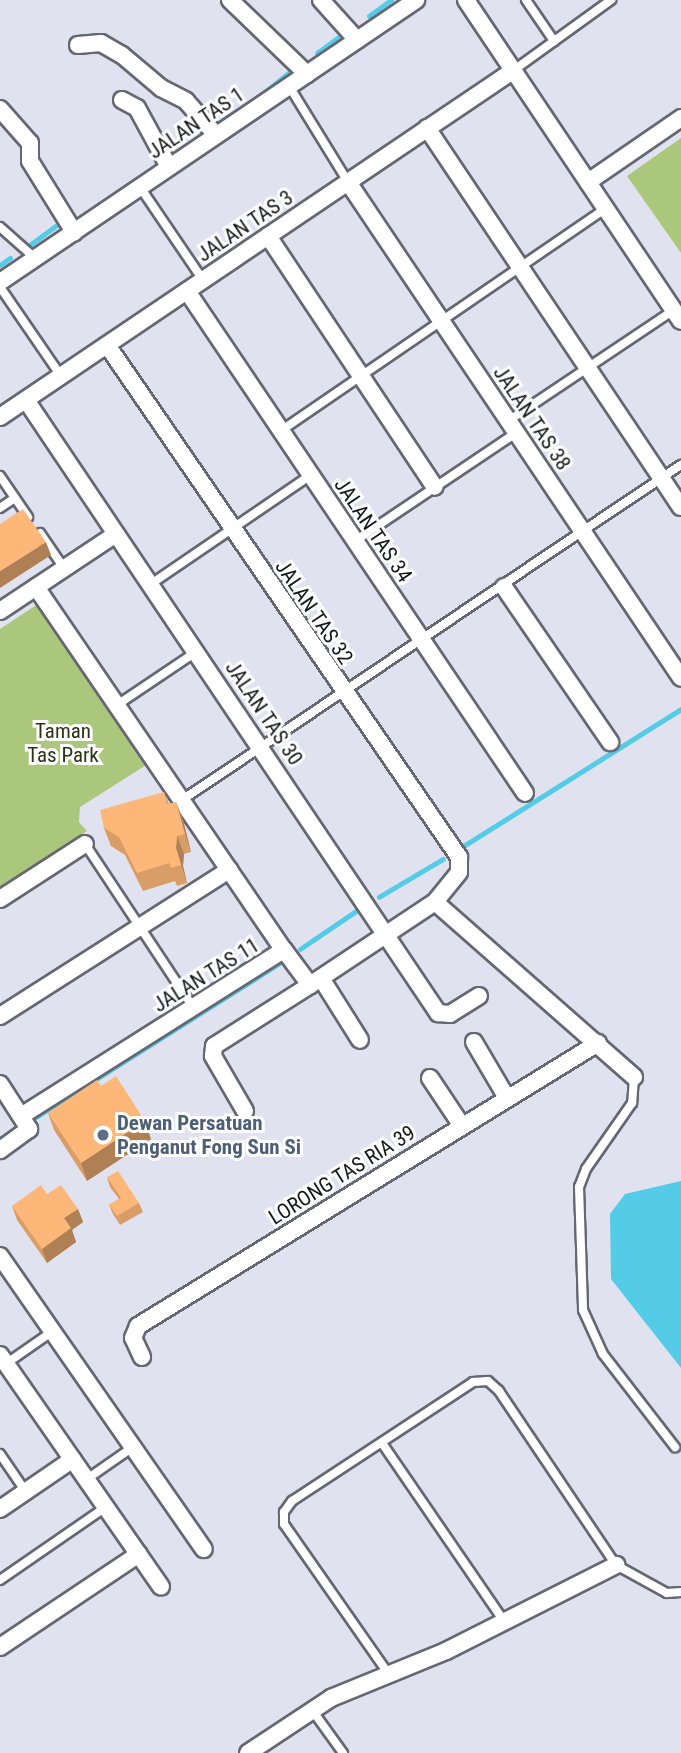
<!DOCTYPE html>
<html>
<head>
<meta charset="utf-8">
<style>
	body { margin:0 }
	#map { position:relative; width:681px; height:1753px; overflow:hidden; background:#e0e3ef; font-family:"Roboto Condensed",sans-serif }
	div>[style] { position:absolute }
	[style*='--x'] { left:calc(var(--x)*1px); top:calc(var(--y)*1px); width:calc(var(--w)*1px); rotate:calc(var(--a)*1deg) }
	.green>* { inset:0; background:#abc77c }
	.water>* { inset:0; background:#54cbe7 }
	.stream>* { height:4.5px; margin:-2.25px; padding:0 2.25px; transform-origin:2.25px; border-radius:2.25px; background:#54cbe7 }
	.roads { filter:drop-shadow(2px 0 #656871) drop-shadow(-2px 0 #656871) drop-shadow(0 2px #656871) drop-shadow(0 -2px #656871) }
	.service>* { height:8px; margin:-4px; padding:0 4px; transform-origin:4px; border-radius:4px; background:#fff }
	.minor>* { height:16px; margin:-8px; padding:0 8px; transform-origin:8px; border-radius:8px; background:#fff }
	.wall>* { inset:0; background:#d99d68 }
	.shaded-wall>* { inset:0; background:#b08055 }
	.building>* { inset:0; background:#fcb779 }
	.dots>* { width:19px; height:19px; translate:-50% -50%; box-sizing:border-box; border:4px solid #fff; border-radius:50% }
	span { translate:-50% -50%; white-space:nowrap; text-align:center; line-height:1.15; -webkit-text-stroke:6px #fff; paint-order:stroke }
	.street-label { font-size:21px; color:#17181b }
	.park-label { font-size:21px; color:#293513 }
	.service-label { font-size:21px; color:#4e5e75; font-weight:700 }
	.left { translate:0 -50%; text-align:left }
</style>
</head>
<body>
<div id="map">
	<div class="green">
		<div style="clip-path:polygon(681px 138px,681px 253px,627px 176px)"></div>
		<div style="clip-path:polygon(44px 600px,151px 762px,80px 807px,79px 822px,87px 831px,0 888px,0 629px)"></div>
	</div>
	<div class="water">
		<div style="clip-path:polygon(681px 1181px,681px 1368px,611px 1279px,610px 1214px,625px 1194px)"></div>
	</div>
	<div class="stream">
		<div style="--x:369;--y:16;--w:27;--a:-36"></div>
		<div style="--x:317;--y:53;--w:29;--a:-36"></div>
		<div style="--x:257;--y:98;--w:43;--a:-38.5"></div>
		<div style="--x:215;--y:126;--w:14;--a:-36"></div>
		<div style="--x:169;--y:158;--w:40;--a:-34.9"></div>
		<div style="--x:31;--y:244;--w:32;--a:-36"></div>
		<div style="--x:0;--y:265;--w:12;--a:-35"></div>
		<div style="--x:462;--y:847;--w:259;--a:-32.2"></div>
		<div style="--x:379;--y:897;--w:74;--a:-30.7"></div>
		<div style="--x:300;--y:949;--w:75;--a:-34.1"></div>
		<div style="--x:33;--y:1119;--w:290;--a:-32.3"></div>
		<div style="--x:0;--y:1139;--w:16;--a:-30"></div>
	</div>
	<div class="roads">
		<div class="service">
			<div style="--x:526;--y:0;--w:50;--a:55.7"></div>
			<div style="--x:514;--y:70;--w:120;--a:-35.8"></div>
			<div style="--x:289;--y:86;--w:113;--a:58.4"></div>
			<div style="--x:140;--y:187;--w:112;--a:55.9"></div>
			<div style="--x:0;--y:227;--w:47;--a:41.5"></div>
			<div style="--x:0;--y:287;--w:108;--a:55.6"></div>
			<div style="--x:508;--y:421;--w:200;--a:-33.8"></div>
			<div style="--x:282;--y:430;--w:393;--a:-34.4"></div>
			<div style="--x:0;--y:476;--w:50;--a:55.7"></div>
			<div style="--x:0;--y:508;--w:18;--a:-34"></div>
			<div style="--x:40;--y:533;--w:42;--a:55.6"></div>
			<div style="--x:355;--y:541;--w:194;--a:-33.9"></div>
			<div style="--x:151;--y:584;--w:194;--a:-34.3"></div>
			<div style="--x:117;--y:705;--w:95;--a:-33.9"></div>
			<div style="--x:182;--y:800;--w:601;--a:-33.88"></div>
			<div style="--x:85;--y:844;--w:196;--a:56.5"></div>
			<div style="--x:634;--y:1077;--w:26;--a:94"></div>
			<div style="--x:632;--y:1103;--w:80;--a:124.9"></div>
			<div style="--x:586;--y:1169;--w:19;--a:111"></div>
			<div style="--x:579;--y:1187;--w:123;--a:88.1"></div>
			<div style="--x:583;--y:1310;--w:48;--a:65.6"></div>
			<div style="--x:603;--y:1354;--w:118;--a:52.3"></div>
			<div style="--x:7;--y:1363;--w:56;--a:-34.8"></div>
			<div style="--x:382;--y:1443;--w:214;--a:55.6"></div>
			<div style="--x:0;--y:1454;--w:46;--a:55.6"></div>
			<div style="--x:87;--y:1479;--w:56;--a:-34.8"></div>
			<div style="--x:0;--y:1580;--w:129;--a:-34.6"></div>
			<div style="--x:390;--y:1676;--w:185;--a:-124.9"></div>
			<div style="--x:284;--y:1524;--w:12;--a:-90"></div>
			<div style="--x:284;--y:1512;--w:14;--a:-54"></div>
			<div style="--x:292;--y:1501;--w:217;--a:-33.3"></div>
			<div style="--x:473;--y:1382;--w:15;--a:-4"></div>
			<div style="--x:488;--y:1381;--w:15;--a:42"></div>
			<div style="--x:499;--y:1391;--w:210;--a:56.1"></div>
			<div style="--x:616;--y:1565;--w:58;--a:28.8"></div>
			<div style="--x:667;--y:1593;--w:14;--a:-4"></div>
			<div style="--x:312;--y:1710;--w:53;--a:54.2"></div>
		</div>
		<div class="minor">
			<div style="--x:230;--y:0;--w:107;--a:43.9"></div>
			<div style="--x:321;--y:0;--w:54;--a:48"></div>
			<div style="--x:466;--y:0;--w:386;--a:56.2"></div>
			<div style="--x:78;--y:45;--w:23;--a:-5"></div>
			<div style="--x:101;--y:43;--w:24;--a:30"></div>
			<div style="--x:122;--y:55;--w:51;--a:40.2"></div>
			<div style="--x:161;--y:88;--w:28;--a:27"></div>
			<div style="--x:186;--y:101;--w:45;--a:48.6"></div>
			<div style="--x:122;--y:100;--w:17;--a:28"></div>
			<div style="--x:137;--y:108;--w:67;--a:61.5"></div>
			<div style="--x:0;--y:109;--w:45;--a:48.6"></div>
			<div style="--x:30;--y:143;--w:18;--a:90"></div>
			<div style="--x:30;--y:161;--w:84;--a:58.2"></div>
			<div style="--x:427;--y:128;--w:456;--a:56.2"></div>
			<div style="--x:348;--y:182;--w:597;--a:56.12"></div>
			<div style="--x:588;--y:182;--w:113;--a:-34.5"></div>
			<div style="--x:268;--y:236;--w:301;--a:56.4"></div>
			<div style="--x:0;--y:282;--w:503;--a:-34.13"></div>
			<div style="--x:187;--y:291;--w:605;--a:56.05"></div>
			<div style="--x:26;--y:400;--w:739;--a:56.09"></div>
			<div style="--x:438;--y:1013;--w:12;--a:5"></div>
			<div style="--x:450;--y:1014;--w:34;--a:-32"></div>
			<div style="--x:0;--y:417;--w:620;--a:-34.02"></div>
			<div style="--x:36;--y:587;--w:440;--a:55.7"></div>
			<div style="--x:504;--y:587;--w:188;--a:55.6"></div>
			<div style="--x:0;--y:611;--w:139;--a:-33.6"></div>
			<div style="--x:0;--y:899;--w:101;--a:-32.9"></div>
			<div style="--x:435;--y:902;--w:265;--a:41.3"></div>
			<div style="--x:321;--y:978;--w:73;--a:57.8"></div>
			<div style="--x:0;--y:1016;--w:272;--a:-32.5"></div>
			<div style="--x:474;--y:1042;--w:65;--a:59.5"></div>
			<div style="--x:430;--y:1078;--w:58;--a:56.3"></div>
			<div style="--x:0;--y:1084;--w:54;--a:57.2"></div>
			<div style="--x:29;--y:1129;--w:36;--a:144"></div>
			<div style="--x:245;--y:1111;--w:64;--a:-120.2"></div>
			<div style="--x:213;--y:1056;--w:10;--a:-84"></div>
			<div style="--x:214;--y:1046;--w:114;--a:-32.4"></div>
			<div style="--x:21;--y:1116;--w:311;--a:-32.3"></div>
			<div style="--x:284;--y:950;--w:44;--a:53.4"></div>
			<div style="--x:310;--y:985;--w:150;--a:-33.6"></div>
			<div style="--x:435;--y:902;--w:38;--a:-51"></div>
			<div style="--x:459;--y:872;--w:15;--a:-90"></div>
			<div style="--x:459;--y:857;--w:621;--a:-124.51"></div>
			<div style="--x:0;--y:1256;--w:357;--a:55.2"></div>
			<div style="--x:0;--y:1355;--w:282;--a:55.2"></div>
			<div style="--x:142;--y:1357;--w:21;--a:-115"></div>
			<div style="--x:133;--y:1338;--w:13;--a:-67"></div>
			<div style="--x:138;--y:1326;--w:540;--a:-31.6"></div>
			<div style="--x:0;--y:1509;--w:88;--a:-34.4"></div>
			<div style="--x:0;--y:1647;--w:167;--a:-33.8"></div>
			<div style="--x:248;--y:1753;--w:100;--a:-33.5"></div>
			<div style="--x:331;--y:1698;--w:124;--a:-22.2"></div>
			<div style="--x:446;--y:1651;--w:191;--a:-26.8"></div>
		</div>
	</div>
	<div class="wall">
		<div style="clip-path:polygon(164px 792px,169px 804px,176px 802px,183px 820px,191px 852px,184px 854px,183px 866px,187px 883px,177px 886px,175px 881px,143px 891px,125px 855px,111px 846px,104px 828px)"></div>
		<div style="clip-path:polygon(101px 1086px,151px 1139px,87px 1181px,54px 1130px,48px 1113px)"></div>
		<div style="clip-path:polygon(107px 1177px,139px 1203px,143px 1212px,120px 1225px,113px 1214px,109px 1205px,119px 1199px,110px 1187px)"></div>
		<div style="clip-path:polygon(47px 1194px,78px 1209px,83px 1222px,72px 1230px,76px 1242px,47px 1263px,17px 1220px,12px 1206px)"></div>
	</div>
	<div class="shaded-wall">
		<div style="clip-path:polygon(46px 542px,51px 555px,0 588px,0 571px)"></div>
		<div style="clip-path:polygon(176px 802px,183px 820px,191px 852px,185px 834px)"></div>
		<div style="clip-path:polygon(177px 836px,184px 854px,183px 866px,187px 883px,176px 848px)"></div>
		<div style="clip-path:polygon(145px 1121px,151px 1139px,87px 1181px,81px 1163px)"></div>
		<div style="clip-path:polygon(78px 1209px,83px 1222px,72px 1230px,76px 1242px,47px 1263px,42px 1249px,64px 1218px)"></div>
	</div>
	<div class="building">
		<div style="clip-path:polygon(23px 509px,46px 542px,0 571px,0 524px)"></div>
		<div style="clip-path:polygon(164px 792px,167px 804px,176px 802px,185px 834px,177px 836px,176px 848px,181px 865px,171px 868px,169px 863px,137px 873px,119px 837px,104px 828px,100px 810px)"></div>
		<div style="clip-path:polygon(116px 1076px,145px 1121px,81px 1163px,48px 1113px,97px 1080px,101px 1086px)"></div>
		<div style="clip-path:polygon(118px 1171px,139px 1203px,117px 1216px,109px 1205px,121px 1198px,107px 1177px)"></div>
		<div style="clip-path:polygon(41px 1185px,47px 1194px,61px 1185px,78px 1209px,64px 1218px,71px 1228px,42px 1249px,12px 1206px)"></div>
	</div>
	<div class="dots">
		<div style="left:103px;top:1135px;background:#5c6f8a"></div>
	</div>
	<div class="street-label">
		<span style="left:196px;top:123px;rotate:-34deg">JALAN TAS 1</span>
		<span style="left:245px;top:226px;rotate:-34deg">JALAN TAS 3</span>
		<span style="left:532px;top:418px;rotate:56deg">JALAN TAS 38</span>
		<span style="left:373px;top:530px;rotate:56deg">JALAN TAS 34</span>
		<span style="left:314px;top:612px;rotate:56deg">JALAN TAS 32</span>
		<span style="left:264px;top:713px;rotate:56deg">JALAN TAS 30</span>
		<span style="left:206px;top:975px;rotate:-32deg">JALAN TAS 11</span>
		<span style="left:342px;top:1175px;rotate:-32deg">LORONG TAS RIA 39</span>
	</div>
	<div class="park-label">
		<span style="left:63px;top:743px">Taman<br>Tas Park</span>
	</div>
	<div class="service-label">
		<span class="left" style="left:117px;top:1135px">Dewan Persatuan<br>Penganut Fong Sun Si</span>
	</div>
</div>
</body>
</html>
